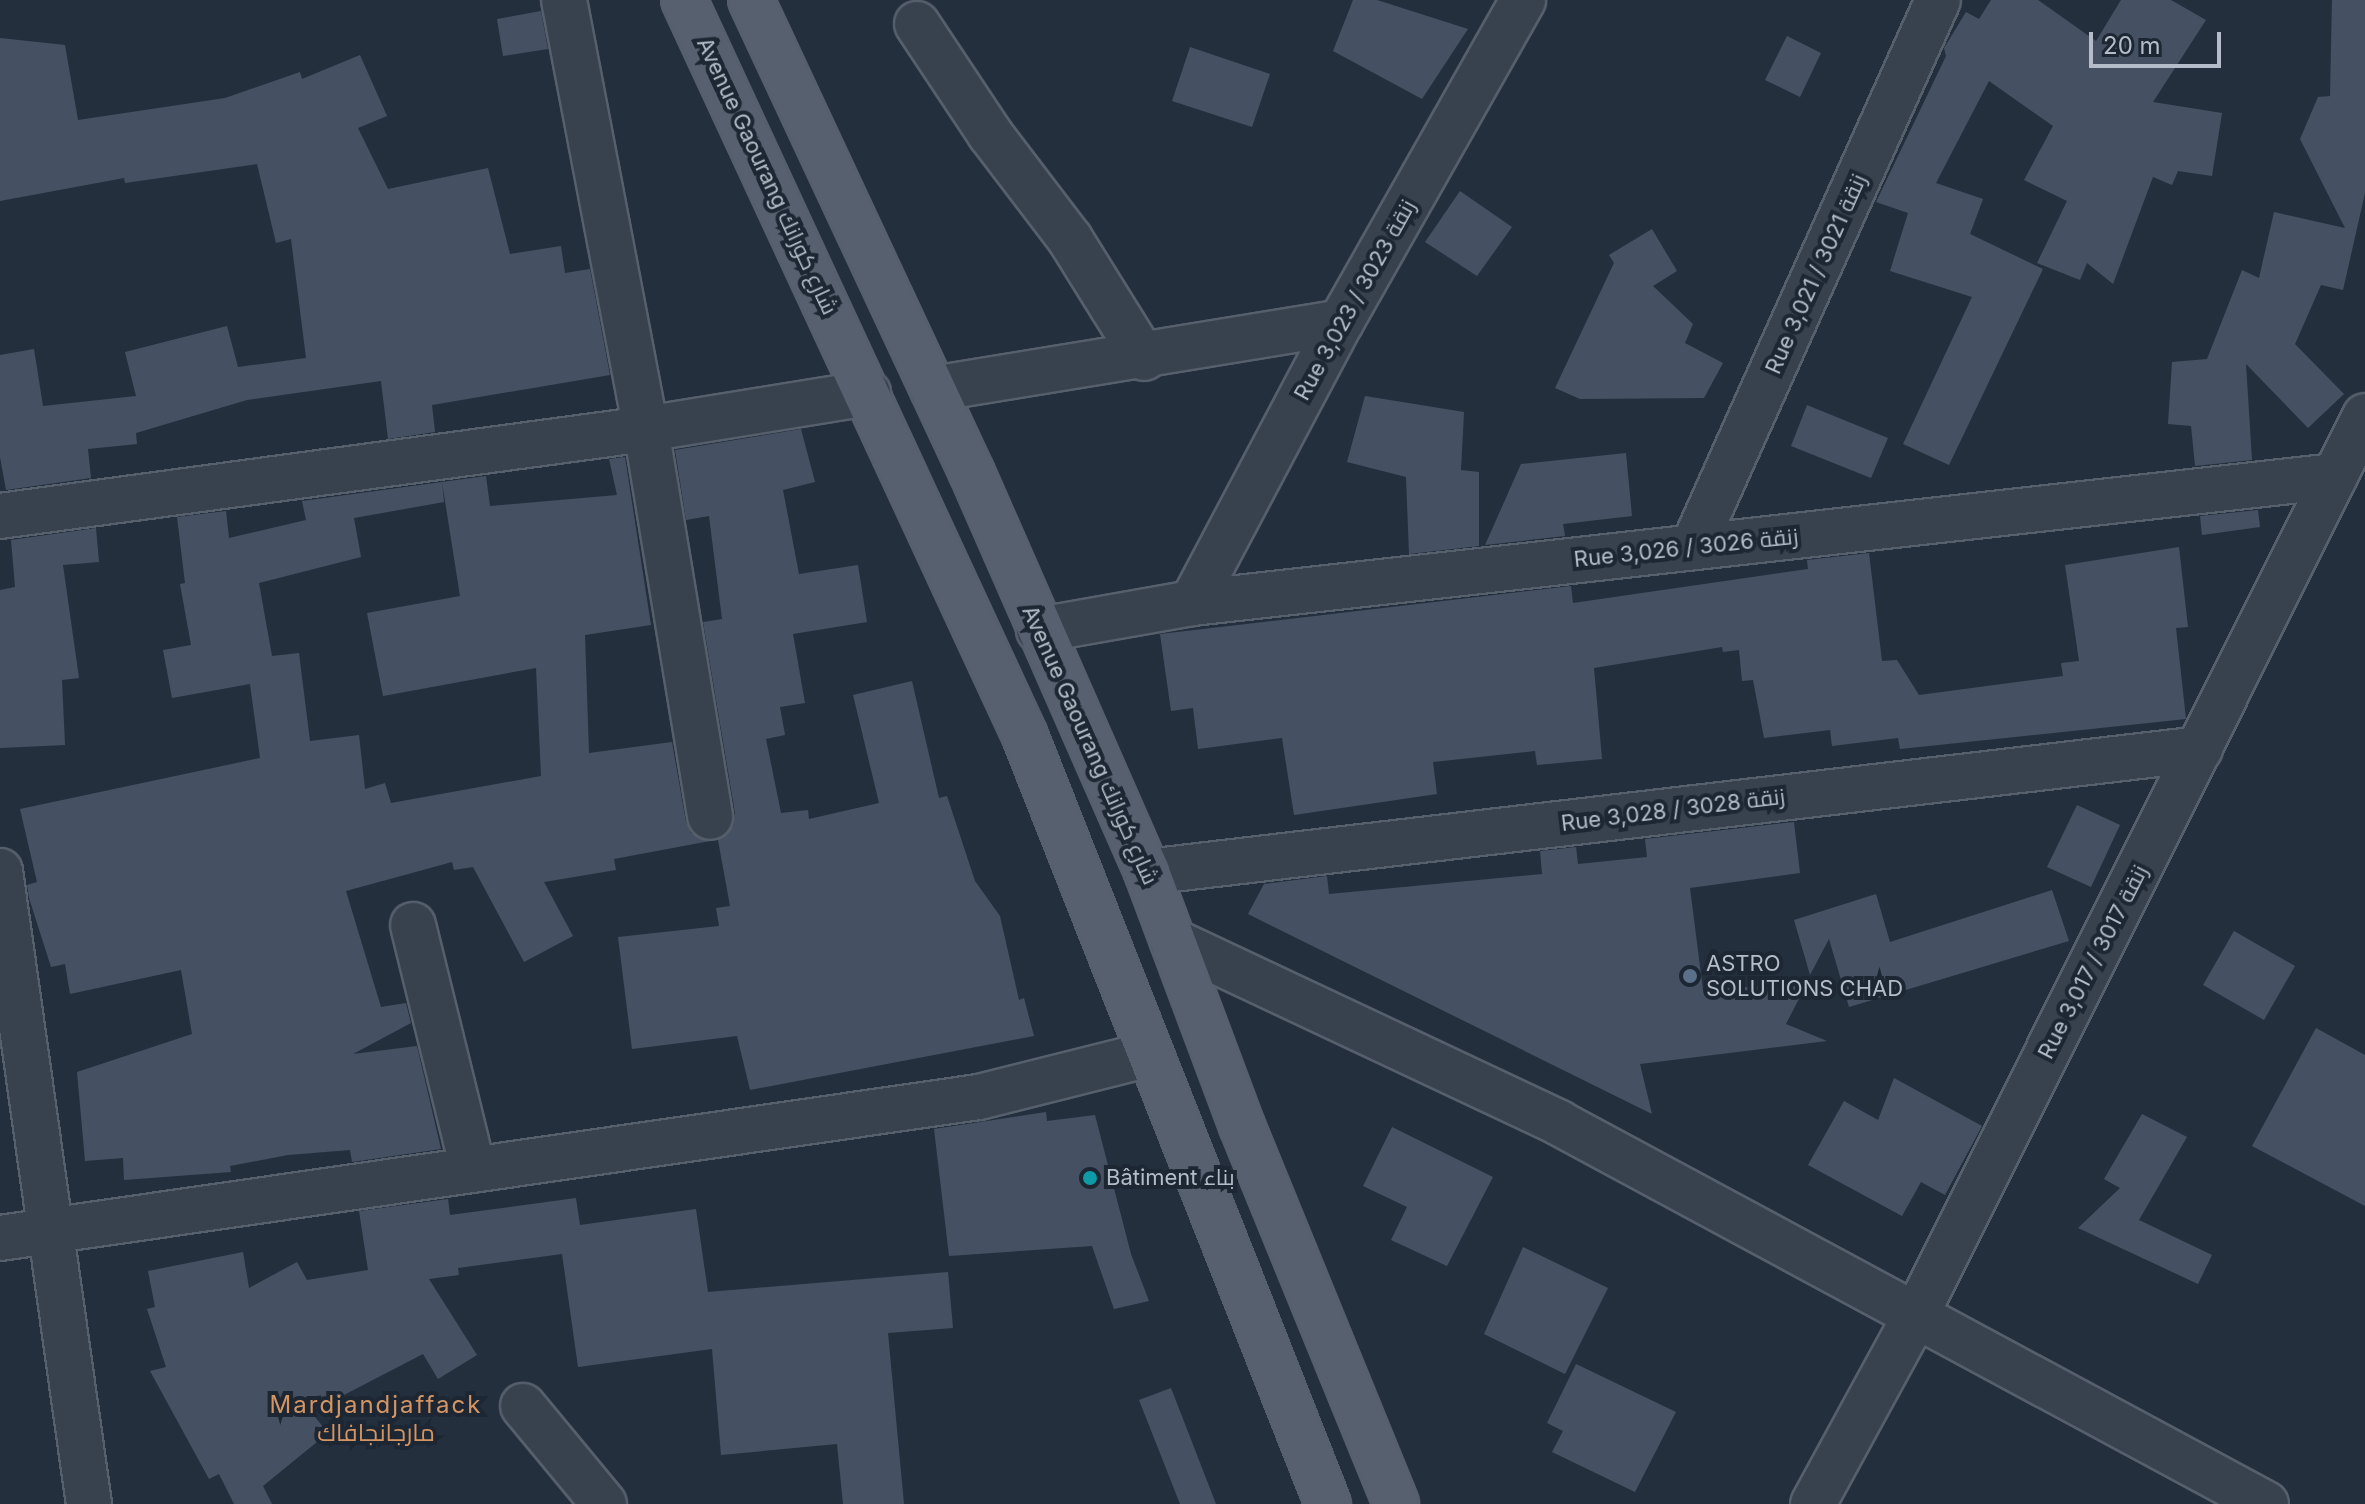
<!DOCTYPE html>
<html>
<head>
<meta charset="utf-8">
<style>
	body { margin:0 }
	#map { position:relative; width:2365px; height:1504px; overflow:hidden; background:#242f3e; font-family:Inter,Cairo,sans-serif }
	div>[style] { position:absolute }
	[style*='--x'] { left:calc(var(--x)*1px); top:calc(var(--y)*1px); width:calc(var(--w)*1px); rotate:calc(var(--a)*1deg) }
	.building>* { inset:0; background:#455162 }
	.roads { filter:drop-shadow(2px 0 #565f6c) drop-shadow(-2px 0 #565f6c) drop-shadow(0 2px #565f6c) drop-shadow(0 -2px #565f6c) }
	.minor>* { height:44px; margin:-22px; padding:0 22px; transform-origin:22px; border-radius:22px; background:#38414e }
	.major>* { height:44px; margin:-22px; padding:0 22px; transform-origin:22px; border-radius:22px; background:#56606e }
	.dots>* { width:22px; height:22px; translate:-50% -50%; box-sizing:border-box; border:4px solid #1d2633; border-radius:50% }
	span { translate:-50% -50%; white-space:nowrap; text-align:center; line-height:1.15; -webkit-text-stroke:8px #1d2633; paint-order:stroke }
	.street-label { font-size:22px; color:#b4bcc9 }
	.poi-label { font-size:22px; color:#b4bcc9 }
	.left { translate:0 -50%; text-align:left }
	.neighbourhood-label { font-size:24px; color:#d59563; letter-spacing:2px }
	.scale { position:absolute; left:2089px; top:32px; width:132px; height:36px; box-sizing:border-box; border:4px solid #b4bcc9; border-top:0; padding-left:10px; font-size:24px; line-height:28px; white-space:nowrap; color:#b4bcc9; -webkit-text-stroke:6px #1d2633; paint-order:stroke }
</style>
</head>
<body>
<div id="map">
	<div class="building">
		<div style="clip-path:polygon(1353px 0,1377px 0,1468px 29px,1422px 99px,1333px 51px)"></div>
		<div style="clip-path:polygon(1991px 0,2038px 0,2096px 41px,2121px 0,2171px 0,2206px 20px,2153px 102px,2222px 113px,2212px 176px,2178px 171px,2172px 185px,2153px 177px,2113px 284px,2087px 263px,2080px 280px,2037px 263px,2067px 201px,2024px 180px,2053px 126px,1989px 81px,1936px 183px,1983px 199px,1970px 234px,2043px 269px,1949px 465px,1903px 444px,1972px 297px,1890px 271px,1908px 213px,1876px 202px,1946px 56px,1944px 48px,1966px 12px,1979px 19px)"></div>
		<div style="clip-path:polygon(2332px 0,2365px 0,2365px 193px,2343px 290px,2321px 285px,2295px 344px,2344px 394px,2308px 428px,2246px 364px,2252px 460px,2195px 466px,2191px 426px,2168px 424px,2172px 362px,2207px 359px,2242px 270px,2259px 278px,2274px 212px,2345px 228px,2300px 139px,2318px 97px,2330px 96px)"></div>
		<div style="clip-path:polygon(541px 11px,548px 49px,503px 56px,497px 19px)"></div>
		<div style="clip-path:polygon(1787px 36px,1821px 53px,1800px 97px,1765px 80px)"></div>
		<div style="clip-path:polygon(0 38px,65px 45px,78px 120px,225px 98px,300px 72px,302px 79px,360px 55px,387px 116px,358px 128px,388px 189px,488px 168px,510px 254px,561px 246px,565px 273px,590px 269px,610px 375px,432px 405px,435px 432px,388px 439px,381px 381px,247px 400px,136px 433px,137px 444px,88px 449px,91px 478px,6px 490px,0 457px,0 355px,34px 349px,43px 406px,136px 396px,125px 352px,227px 326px,238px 367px,306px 358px,291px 239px,276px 243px,257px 164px,125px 183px,124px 178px,0 201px)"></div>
		<div style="clip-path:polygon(1190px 47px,1270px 74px,1252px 127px,1172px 101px)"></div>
		<div style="clip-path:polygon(1460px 191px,1512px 227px,1477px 276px,1425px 242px)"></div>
		<div style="clip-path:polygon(1652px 229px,1677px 271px,1653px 286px,1693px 324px,1685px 343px,1723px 363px,1704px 398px,1580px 399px,1555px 388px,1614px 263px,1609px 255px)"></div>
		<div style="clip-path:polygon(1365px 396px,1464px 412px,1461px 470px,1479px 472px,1479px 546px,1409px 554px,1406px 477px,1347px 462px)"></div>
		<div style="clip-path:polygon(1807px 405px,1888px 438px,1871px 478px,1791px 446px)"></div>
		<div style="clip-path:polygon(801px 429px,815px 482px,783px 490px,799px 574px,858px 565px,867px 622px,793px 634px,805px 703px,780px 707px,785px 735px,766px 739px,781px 813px,808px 810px,809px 819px,879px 803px,853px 695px,912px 681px,939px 798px,947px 796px,975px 881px,1000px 916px,1019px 1000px,1024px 998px,1034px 1036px,750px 1090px,737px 1036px,632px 1049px,618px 937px,719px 926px,716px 908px,730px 906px,718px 840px,733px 826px,735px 813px,703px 622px,722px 619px,709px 516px,686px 520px,675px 450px)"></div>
		<div style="clip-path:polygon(1626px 453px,1632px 516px,1563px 524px,1565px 536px,1485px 545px,1521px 464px)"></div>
		<div style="clip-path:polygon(625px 457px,651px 625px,585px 635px,589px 753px,672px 742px,686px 822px,691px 833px,710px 841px,614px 859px,616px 870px,544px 882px,573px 936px,524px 962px,473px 867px,454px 870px,452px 862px,346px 891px,381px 1007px,406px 1003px,411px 1023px,353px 1054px,417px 1046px,441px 1149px,352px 1162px,350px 1150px,288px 1155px,230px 1166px,231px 1172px,124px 1180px,123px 1158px,85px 1161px,77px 1072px,192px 1034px,181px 970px,70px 994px,65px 964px,51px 967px,29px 898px,27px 885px,37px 882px,20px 809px,260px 758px,250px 684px,172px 698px,163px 650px,191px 645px,180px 584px,185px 583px,177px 517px,226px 511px,229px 538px,306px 520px,302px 501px,442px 482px,444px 502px,354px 518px,361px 557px,259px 583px,272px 656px,299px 653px,310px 741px,359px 735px,365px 789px,385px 783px,391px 803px,541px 776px,536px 668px,383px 696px,367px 613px,460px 596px,442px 482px,486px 476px,490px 506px,617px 495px,609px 459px)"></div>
		<div style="clip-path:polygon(2258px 510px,2260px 527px,2202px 535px,2200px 516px)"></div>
		<div style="clip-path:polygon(96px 528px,99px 562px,63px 565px,79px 678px,62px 680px,65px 745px,0 748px,0 590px,15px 587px,11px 540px)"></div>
		<div style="clip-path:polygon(2179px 547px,2188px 627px,2176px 628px,2186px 719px,1900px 749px,1898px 738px,1832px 746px,1830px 730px,1764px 738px,1753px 680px,1742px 681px,1739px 650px,1723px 652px,1722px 647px,1594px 668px,1602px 759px,1537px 765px,1535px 751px,1433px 762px,1437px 794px,1294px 815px,1282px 738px,1198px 749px,1193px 708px,1171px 711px,1160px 634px,1571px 586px,1573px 603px,1808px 569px,1807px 560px,1869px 553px,1882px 661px,1897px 660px,1919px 695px,2063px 676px,2061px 663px,2079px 661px,2065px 565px)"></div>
		<div style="clip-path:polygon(2077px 805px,2120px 825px,2091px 887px,2047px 867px)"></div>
		<div style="clip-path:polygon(1794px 822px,1800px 873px,1690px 888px,1703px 990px,1807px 983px,1786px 1024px,1827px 1041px,1640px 1064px,1652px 1114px,1248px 914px,1264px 884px,1327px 876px,1329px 894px,1542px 874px,1540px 851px,1576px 847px,1578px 864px,1647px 857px,1645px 839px)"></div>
		<div style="clip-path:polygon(2052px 890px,2069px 941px,1849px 1007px,1829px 939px,1810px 975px,1794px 920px,1876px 894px,1890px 942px)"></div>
		<div style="clip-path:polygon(2234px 931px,2295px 966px,2264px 1020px,2203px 985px)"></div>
		<div style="clip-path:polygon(2316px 1028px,2365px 1055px,2365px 1206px,2252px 1146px)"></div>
		<div style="clip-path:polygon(1894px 1078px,1982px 1126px,1945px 1195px,1921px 1182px,1902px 1216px,1808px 1165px,1844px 1101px,1878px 1120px)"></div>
		<div style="clip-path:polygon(1046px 1112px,1047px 1121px,1095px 1115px,1131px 1254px,1149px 1301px,1114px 1309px,1092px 1246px,949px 1256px,934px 1129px)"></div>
		<div style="clip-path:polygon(2142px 1114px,2187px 1137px,2139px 1220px,2212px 1255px,2198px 1284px,2078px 1228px,2120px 1188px,2104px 1179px)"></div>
		<div style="clip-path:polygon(1392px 1127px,1493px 1177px,1447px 1266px,1391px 1240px,1407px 1207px,1363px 1186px)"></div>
		<div style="clip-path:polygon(576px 1198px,580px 1225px,696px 1209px,708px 1292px,948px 1272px,953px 1328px,888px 1333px,904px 1504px,843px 1504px,837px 1444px,721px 1455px,712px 1349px,578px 1367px,562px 1254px,458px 1268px,459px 1275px,429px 1279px,477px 1355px,438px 1379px,423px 1354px,311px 1412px,328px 1433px,263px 1486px,272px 1504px,234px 1504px,219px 1474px,209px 1479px,150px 1371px,166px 1367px,147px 1309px,155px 1307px,148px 1271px,243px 1252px,249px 1288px,297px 1262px,307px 1280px,368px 1270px,359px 1211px,448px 1199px,450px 1215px)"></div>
		<div style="clip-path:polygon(1523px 1247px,1608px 1288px,1565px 1374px,1484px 1334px)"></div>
		<div style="clip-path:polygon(1576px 1364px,1676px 1412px,1635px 1492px,1552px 1452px,1563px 1431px,1547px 1423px)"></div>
		<div style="clip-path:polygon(1171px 1388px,1216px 1504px,1180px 1504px,1139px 1400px)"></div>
	</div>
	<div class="roads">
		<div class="minor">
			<div style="--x:564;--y:0;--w:437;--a:79.2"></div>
			<div style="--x:646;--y:429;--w:393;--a:80.6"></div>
			<div style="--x:917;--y:24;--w:132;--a:56.4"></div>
			<div style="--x:990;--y:134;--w:132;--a:52.7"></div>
			<div style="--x:1070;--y:239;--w:140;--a:58.1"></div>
			<div style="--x:933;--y:389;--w:413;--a:-9.3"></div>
			<div style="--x:0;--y:516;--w:652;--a:-7.67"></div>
			<div style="--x:646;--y:429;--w:225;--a:-9.2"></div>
			<div style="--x:1693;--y:547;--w:599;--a:-65.87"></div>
			<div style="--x:1192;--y:603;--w:318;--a:-62.1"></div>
			<div style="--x:1341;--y:322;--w:370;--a:-60.5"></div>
			<div style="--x:1039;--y:630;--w:155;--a:-10"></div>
			<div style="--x:1192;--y:603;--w:1150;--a:-6.34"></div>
			<div style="--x:0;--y:871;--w:639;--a:82"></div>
			<div style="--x:1147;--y:872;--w:1060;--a:-6.66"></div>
			<div style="--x:413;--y:925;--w:252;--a:76.2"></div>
			<div style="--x:1173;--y:941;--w:427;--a:25.2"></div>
			<div style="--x:1559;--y:1123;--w:803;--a:28.32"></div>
			<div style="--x:0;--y:1238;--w:989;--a:-8.2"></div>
			<div style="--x:979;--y:1097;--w:176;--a:-14.1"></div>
			<div style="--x:523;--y:1406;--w:127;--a:50.4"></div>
			<div style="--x:1813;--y:1504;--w:213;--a:-61.4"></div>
			<div style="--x:1915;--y:1317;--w:1007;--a:-63.46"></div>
		</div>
		<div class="major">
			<div style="--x:684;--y:0;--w:811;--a:65.14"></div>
			<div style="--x:1025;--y:736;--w:826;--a:68.47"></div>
			<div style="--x:751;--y:0;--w:522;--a:64.96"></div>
			<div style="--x:972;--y:473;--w:436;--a:66.3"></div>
			<div style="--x:1147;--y:872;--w:271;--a:69.5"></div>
			<div style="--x:1242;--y:1126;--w:408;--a:67.8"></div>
		</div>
	</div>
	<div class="dots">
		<div style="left:1690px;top:976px;background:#5c6f8a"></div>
		<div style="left:1090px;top:1178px;background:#0f9aa8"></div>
	</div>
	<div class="street-label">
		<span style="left:767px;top:176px;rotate:65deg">Avenue Gaourang شارع كورانك</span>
		<span style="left:1816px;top:274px;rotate:-66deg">Rue 3,021 / زنقة 3021</span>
		<span style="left:1355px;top:300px;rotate:-61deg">Rue 3,023 / زنقة 3023</span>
		<span style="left:1686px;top:548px;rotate:-6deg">Rue 3,026 / زنقة 3026</span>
		<span style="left:1090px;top:745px;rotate:66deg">Avenue Gaourang شارع كورانك</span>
		<span style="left:1673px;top:810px;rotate:-7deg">Rue 3,028 / زنقة 3028</span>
		<span style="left:2093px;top:962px;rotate:-63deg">Rue 3,017 / زنقة 3017</span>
	</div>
	<div class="poi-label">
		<span class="left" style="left:1706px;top:976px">ASTRO<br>SOLUTIONS CHAD</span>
		<span class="left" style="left:1106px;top:1178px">Bâtiment بناء</span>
	</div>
	<div class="neighbourhood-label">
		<span style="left:376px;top:1419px">Mardjandjaffack<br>مارجانجافاك</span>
	</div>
	<div class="scale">20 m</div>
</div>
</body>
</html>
